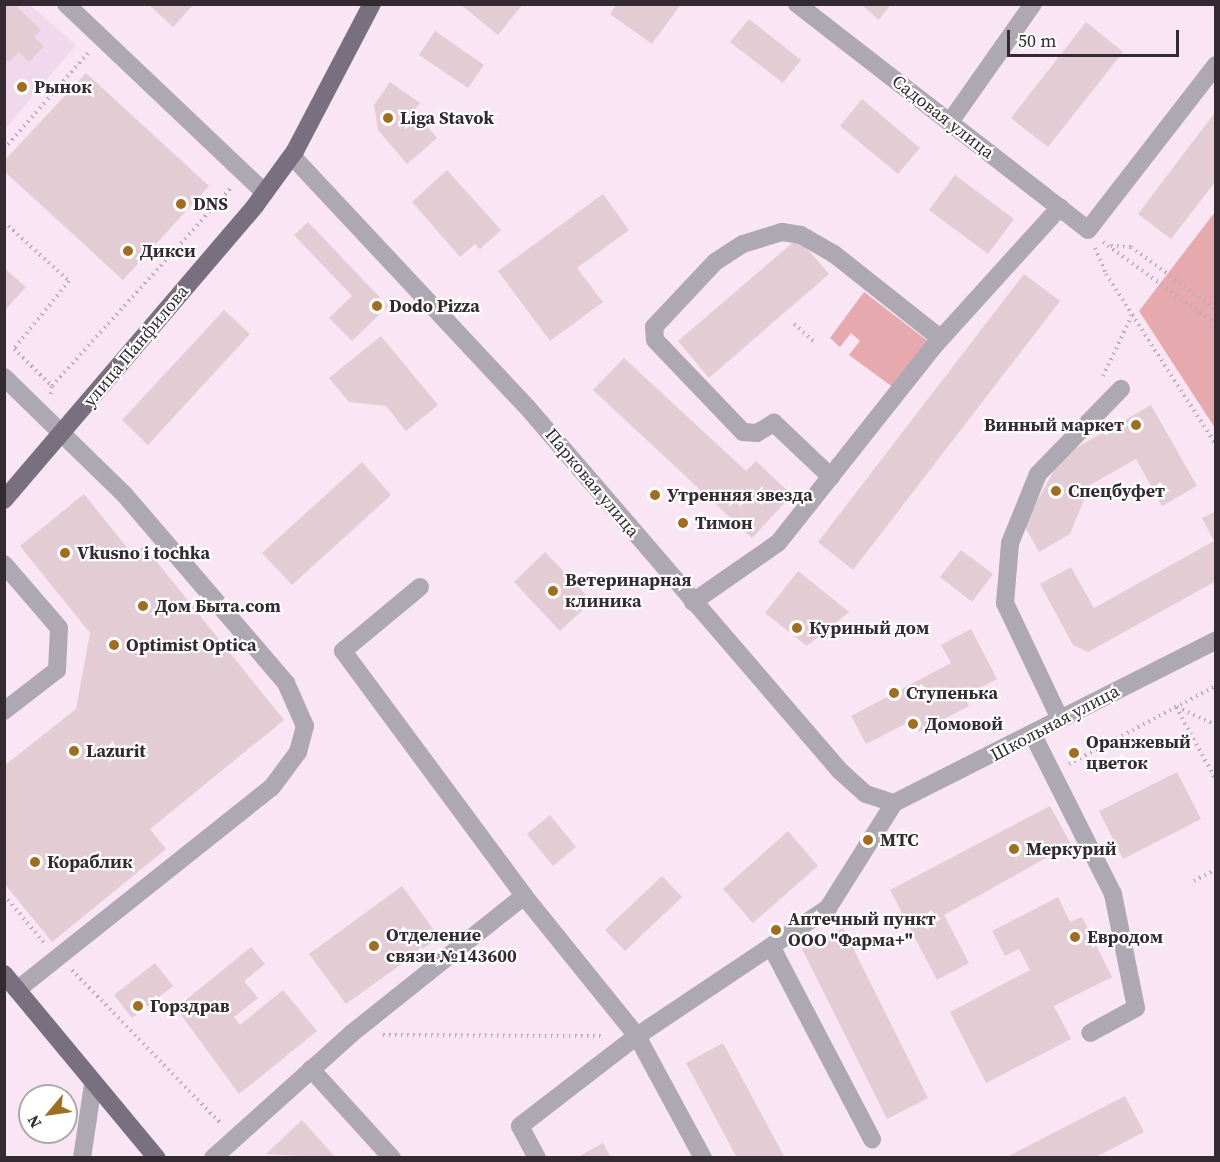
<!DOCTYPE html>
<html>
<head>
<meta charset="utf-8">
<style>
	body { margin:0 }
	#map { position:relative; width:1220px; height:1162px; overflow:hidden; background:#f9e5f4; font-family:"Source Serif 4",serif }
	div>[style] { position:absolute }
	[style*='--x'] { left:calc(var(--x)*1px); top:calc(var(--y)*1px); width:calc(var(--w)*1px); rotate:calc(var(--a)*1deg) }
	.built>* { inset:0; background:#f2d8ec }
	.green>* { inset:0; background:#e6a9ae }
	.building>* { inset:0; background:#e4ccd5 }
	.path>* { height:4px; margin-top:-2px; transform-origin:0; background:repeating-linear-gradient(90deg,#baaab6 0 1.5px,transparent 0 6px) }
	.minor>* { height:18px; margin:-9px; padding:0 9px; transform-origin:9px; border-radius:9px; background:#ada8b1 }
	.major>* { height:18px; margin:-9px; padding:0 9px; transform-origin:9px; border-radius:9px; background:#79707f }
	.dots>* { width:16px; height:16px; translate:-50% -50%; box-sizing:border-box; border:3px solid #fff; border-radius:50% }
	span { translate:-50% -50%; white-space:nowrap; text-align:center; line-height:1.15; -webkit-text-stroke:4.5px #fff; paint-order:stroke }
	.poi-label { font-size:18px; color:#332b31; font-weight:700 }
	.left { translate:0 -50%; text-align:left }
	.right { translate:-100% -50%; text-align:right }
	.street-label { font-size:18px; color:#332b31 }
	.frame { position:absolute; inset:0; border:6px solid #332b31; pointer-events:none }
	.north { position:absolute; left:18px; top:1084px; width:60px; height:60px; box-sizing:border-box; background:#fff; border:2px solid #adaaad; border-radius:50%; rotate:241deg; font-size:16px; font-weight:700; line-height:24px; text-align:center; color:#332b31 }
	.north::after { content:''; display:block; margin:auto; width:21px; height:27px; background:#9f6e22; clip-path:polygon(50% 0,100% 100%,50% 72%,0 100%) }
	.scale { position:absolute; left:1007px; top:30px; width:172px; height:27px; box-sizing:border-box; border:3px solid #332b31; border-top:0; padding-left:8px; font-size:18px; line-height:21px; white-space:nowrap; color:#332b31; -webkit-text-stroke:4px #fff; paint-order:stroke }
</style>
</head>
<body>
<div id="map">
	<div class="built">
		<div style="clip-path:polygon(5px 5px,30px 5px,76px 45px,5px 129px)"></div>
	</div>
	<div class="green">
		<div style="clip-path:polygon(1215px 212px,1215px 428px,1139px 311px)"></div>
		<div style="clip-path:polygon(864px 292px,929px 342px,894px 388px,849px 355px,860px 341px,851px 333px,840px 347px,830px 338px)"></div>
	</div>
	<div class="building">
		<div style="clip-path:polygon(148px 4px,194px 4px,173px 27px)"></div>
		<div style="clip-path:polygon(460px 4px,523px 4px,498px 35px)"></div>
		<div style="clip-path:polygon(617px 4px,681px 4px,652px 44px,610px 14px)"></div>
		<div style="clip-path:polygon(861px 4px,891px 4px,879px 20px)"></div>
		<div style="clip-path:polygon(4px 5px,15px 5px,41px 30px,34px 37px,44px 46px,29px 62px,19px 52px,9px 62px,4px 58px)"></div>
		<div style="clip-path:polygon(749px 19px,801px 60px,783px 83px,730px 42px)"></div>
		<div style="clip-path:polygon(1086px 22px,1123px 52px,1048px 147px,1011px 118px)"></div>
		<div style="clip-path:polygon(435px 31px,484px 65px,468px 88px,419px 55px)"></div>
		<div style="clip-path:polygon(86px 73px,209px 186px,123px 280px,4px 171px,4px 161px)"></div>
		<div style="clip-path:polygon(390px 82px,420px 103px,414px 111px,437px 138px,407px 164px,378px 130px,374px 105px)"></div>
		<div style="clip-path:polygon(862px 99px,920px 148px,898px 174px,840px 126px)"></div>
		<div style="clip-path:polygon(1216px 111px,1216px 181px,1171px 239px,1138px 214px)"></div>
		<div style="clip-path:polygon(447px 170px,501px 230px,480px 249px,475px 244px,460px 257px,412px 202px)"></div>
		<div style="clip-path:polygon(955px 175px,1014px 219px,988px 254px,929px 210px)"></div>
		<div style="clip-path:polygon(603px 194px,629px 230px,577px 268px,603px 302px,550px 341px,498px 271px)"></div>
		<div style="clip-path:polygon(308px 222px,388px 306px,352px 341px,329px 318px,352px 296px,294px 235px)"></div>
		<div style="clip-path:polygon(798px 238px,829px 274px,709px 378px,678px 341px)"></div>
		<div style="clip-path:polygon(4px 268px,26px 287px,4px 311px)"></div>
		<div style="clip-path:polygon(1024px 274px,1060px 301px,853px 570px,818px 542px)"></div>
		<div style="clip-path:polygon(224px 310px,250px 334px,148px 445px,122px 420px)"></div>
		<div style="clip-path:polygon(381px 336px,438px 405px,406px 431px,386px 406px,349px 402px,329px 378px)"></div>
		<div style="clip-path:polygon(624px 358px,746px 471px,756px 461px,792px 495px,752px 538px,593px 390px)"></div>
		<div style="clip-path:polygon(1151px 405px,1197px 486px,1162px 506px,1136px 459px,1090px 485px,1070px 534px,1039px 552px,1024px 525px,1062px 456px)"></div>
		<div style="clip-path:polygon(362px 462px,391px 495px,292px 585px,262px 553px)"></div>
		<div style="clip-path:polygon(84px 494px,133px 555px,144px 546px,284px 720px,150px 829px,166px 849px,52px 942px,4px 883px,4px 766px,76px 709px,90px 633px,20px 546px)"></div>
		<div style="clip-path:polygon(1216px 511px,1216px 581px,1088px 652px,1073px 645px,1040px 584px,1071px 567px,1094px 608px,1214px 541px,1202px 518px)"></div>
		<div style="clip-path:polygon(961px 550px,993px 574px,972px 602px,940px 577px)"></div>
		<div style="clip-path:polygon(545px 552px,592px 601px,560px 631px,514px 582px)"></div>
		<div style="clip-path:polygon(798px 571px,849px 612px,807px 646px,765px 613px)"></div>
		<div style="clip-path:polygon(971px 629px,997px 679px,964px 696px,969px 706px,919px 732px,913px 720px,866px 744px,851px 716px,951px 663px,941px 645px)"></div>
		<div style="clip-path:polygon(1177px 772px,1201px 819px,1123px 859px,1099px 811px)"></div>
		<div style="clip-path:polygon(1050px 806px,1071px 844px,944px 915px,969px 963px,937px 980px,890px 890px)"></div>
		<div style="clip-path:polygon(550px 815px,576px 847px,553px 866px,527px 834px)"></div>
		<div style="clip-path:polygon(788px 831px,818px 866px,753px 923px,723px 889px)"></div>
		<div style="clip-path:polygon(662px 876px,682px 897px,625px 951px,605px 930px)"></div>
		<div style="clip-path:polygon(402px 886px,439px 937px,346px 1004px,309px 954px)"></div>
		<div style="clip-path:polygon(1058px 897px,1070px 922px,1082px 917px,1112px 977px,1054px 1006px,1071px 1039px,986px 1083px,950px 1012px,1030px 970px,1019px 949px,1005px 956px,992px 931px)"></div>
		<div style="clip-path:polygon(843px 928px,928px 1098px,887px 1119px,802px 949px)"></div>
		<div style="clip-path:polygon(251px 947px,265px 964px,244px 981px,258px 998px,234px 1017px,240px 1025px,283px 990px,317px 1031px,239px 1094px,176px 1008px)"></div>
		<div style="clip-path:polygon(155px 963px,173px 986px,132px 1018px,114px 995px)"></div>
		<div style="clip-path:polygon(723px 1043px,785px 1158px,737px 1158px,686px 1063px)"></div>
		<div style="clip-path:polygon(1125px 1096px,1144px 1132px,1094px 1158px,1005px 1158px)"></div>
		<div style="clip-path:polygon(302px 1120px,336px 1158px,266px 1154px)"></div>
		<div style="clip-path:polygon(603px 1143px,611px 1158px,576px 1158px)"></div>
	</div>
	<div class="path">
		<div style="--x:4;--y:149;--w:128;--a:-48.8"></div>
		<div style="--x:4;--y:222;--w:88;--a:42.2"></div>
		<div style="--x:69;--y:281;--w:87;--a:129"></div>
		<div style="--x:14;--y:349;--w:53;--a:44.2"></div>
		<div style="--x:1103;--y:242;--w:140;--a:36"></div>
		<div style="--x:1111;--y:246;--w:20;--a:3"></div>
		<div style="--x:1131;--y:247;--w:105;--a:36.1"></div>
		<div style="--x:1095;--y:248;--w:28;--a:67"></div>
		<div style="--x:1106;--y:274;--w:203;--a:57.2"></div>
		<div style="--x:794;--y:324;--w:29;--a:41"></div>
		<div style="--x:1103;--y:376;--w:68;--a:-64.6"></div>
		<div style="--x:51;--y:394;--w:8;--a:-83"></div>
		<div style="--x:52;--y:386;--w:268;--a:-47.9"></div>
		<div style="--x:1176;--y:707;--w:83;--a:61.3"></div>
		<div style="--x:1177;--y:707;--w:43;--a:24.8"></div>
		<div style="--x:1069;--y:764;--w:166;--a:-28"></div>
		<div style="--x:1194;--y:881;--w:25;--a:-29"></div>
		<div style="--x:4;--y:895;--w:64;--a:50.1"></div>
		<div style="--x:72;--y:970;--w:214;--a:45.9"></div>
		<div style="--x:383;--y:1035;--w:220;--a:0.3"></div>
	</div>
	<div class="minor">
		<div style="--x:66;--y:4;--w:274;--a:43.5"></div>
		<div style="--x:797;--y:4;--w:368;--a:37.8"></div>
		<div style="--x:1088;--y:230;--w:209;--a:-52.2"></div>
		<div style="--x:950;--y:122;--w:144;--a:-54.9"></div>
		<div style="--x:292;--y:156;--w:344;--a:46.9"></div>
		<div style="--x:527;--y:407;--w:479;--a:49.3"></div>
		<div style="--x:839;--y:770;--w:36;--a:42"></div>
		<div style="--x:866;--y:794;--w:29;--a:18"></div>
		<div style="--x:4;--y:377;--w:168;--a:44.3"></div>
		<div style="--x:124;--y:494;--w:249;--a:49.4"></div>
		<div style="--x:286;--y:683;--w:47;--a:66.2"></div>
		<div style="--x:305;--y:726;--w:27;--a:105"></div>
		<div style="--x:298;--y:752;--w:44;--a:126.6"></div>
		<div style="--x:272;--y:787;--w:326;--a:141.5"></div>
		<div style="--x:831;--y:477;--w:79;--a:-136.5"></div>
		<div style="--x:774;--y:423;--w:20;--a:150"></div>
		<div style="--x:757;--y:433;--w:14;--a:-176"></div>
		<div style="--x:743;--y:432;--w:127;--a:-133.7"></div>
		<div style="--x:655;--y:340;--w:13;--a:-94"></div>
		<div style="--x:654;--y:327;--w:89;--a:-46.8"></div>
		<div style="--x:715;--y:262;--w:33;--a:-33"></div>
		<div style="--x:743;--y:244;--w:41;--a:-17.1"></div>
		<div style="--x:782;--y:232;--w:19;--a:9"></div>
		<div style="--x:801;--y:235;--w:38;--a:30"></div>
		<div style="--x:834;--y:254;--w:135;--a:38.4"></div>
		<div style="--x:4;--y:564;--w:84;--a:49.3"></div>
		<div style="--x:59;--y:628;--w:42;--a:92.7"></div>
		<div style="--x:57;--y:670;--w:67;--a:142.3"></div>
		<div style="--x:420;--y:587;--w:100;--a:140.3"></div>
		<div style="--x:343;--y:651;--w:305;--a:53.5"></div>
		<div style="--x:524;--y:896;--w:180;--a:51.1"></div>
		<div style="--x:637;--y:1036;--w:139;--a:61.6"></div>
		<div style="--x:693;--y:602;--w:103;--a:-34.8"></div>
		<div style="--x:778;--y:543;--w:253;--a:-51.6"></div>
		<div style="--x:935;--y:345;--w:186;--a:-47.8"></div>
		<div style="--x:1060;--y:719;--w:128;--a:-115.4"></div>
		<div style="--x:1005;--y:603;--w:60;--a:-85.2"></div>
		<div style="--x:1010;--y:543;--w:74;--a:-67.9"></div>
		<div style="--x:1038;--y:474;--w:119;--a:-45.7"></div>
		<div style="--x:1033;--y:735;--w:178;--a:63.3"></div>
		<div style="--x:1113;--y:894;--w:116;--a:78.6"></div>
		<div style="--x:1136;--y:1008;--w:52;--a:151.5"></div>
		<div style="--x:894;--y:803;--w:361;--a:-26.8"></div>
		<div style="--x:772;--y:948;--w:216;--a:62.4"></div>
		<div style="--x:311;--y:1069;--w:120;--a:47.7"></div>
		<div style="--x:82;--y:1158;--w:75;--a:-81.5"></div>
		<div style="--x:213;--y:1158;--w:186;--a:-41.9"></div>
		<div style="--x:351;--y:1034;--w:221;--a:-38.6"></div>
		<div style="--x:537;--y:1158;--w:36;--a:-118"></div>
		<div style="--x:520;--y:1126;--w:148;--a:-37.6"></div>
		<div style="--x:637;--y:1036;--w:230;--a:-33.8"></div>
		<div style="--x:828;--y:908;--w:124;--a:-57.8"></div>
	</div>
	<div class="major">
		<div style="--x:4;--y:500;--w:387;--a:-49.5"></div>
		<div style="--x:255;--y:206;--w:68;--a:-54"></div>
		<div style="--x:295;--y:151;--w:166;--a:-62.4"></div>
		<div style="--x:4;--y:974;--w:239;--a:50.3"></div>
	</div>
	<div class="dots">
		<div style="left:22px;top:87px;background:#9f6e22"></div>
		<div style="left:388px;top:118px;background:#9f6e22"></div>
		<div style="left:181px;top:204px;background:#9f6e22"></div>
		<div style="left:128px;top:251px;background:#9f6e22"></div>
		<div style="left:377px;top:306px;background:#9f6e22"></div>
		<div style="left:1136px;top:425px;background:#9f6e22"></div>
		<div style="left:1056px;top:491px;background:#9f6e22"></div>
		<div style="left:655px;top:495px;background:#9f6e22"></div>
		<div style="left:683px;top:523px;background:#9f6e22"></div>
		<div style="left:65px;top:553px;background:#9f6e22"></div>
		<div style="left:553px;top:591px;background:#9f6e22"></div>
		<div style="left:143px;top:606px;background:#9f6e22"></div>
		<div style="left:797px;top:628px;background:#9f6e22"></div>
		<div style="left:114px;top:645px;background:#9f6e22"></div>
		<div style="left:894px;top:693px;background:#9f6e22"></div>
		<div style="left:913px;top:724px;background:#9f6e22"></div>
		<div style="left:74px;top:751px;background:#9f6e22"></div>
		<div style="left:1074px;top:753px;background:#9f6e22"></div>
		<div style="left:868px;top:840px;background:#9f6e22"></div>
		<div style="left:1014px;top:849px;background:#9f6e22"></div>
		<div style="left:35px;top:862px;background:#9f6e22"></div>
		<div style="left:776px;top:930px;background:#9f6e22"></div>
		<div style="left:1075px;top:937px;background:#9f6e22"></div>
		<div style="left:374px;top:946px;background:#9f6e22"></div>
		<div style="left:138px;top:1006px;background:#9f6e22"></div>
	</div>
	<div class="poi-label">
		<span class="left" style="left:34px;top:87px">Рынок</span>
		<span class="left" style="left:400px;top:118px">Liga Stavok</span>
		<span class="left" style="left:193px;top:204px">DNS</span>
		<span class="left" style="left:140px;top:251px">Дикси</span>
		<span class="left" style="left:389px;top:306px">Dodo Pizza</span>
		<span class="right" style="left:1124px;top:425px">Винный маркет</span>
		<span class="left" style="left:1068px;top:491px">Спецбуфет</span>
		<span class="left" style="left:667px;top:495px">Утренняя звезда</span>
		<span class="left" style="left:695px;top:523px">Тимон</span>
		<span class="left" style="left:77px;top:553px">Vkusno i tochka</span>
		<span class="left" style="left:565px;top:591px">Ветеринарная<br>клиника</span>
		<span class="left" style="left:155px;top:606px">Дом Быта.com</span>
		<span class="left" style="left:809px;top:628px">Куриный дом</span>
		<span class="left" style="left:126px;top:645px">Optimist Optica</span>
		<span class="left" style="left:906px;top:693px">Ступенька</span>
		<span class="left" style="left:925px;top:724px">Домовой</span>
		<span class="left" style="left:1086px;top:753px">Оранжевый<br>цветок</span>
		<span class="left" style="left:86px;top:751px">Lazurit</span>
		<span class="left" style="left:880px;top:840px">МТС</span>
		<span class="left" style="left:1026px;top:849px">Меркурий</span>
		<span class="left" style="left:47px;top:862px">Кораблик</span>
		<span class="left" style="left:788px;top:930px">Аптечный пункт<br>ООО "Фарма+"</span>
		<span class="left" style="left:386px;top:946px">Отделение<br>связи №143600</span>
		<span class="left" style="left:1087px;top:937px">Евродом</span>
		<span class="left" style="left:150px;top:1006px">Горздрав</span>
	</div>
	<div class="street-label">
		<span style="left:943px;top:117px;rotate:38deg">Садовая улица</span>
		<span style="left:136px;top:346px;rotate:-50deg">улица Панфилова</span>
		<span style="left:592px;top:483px;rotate:50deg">Парковая улица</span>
		<span style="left:1055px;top:723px;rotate:-28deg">Школьная улица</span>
	</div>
	<div class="frame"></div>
	<div class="north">N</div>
	<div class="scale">50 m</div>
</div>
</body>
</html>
